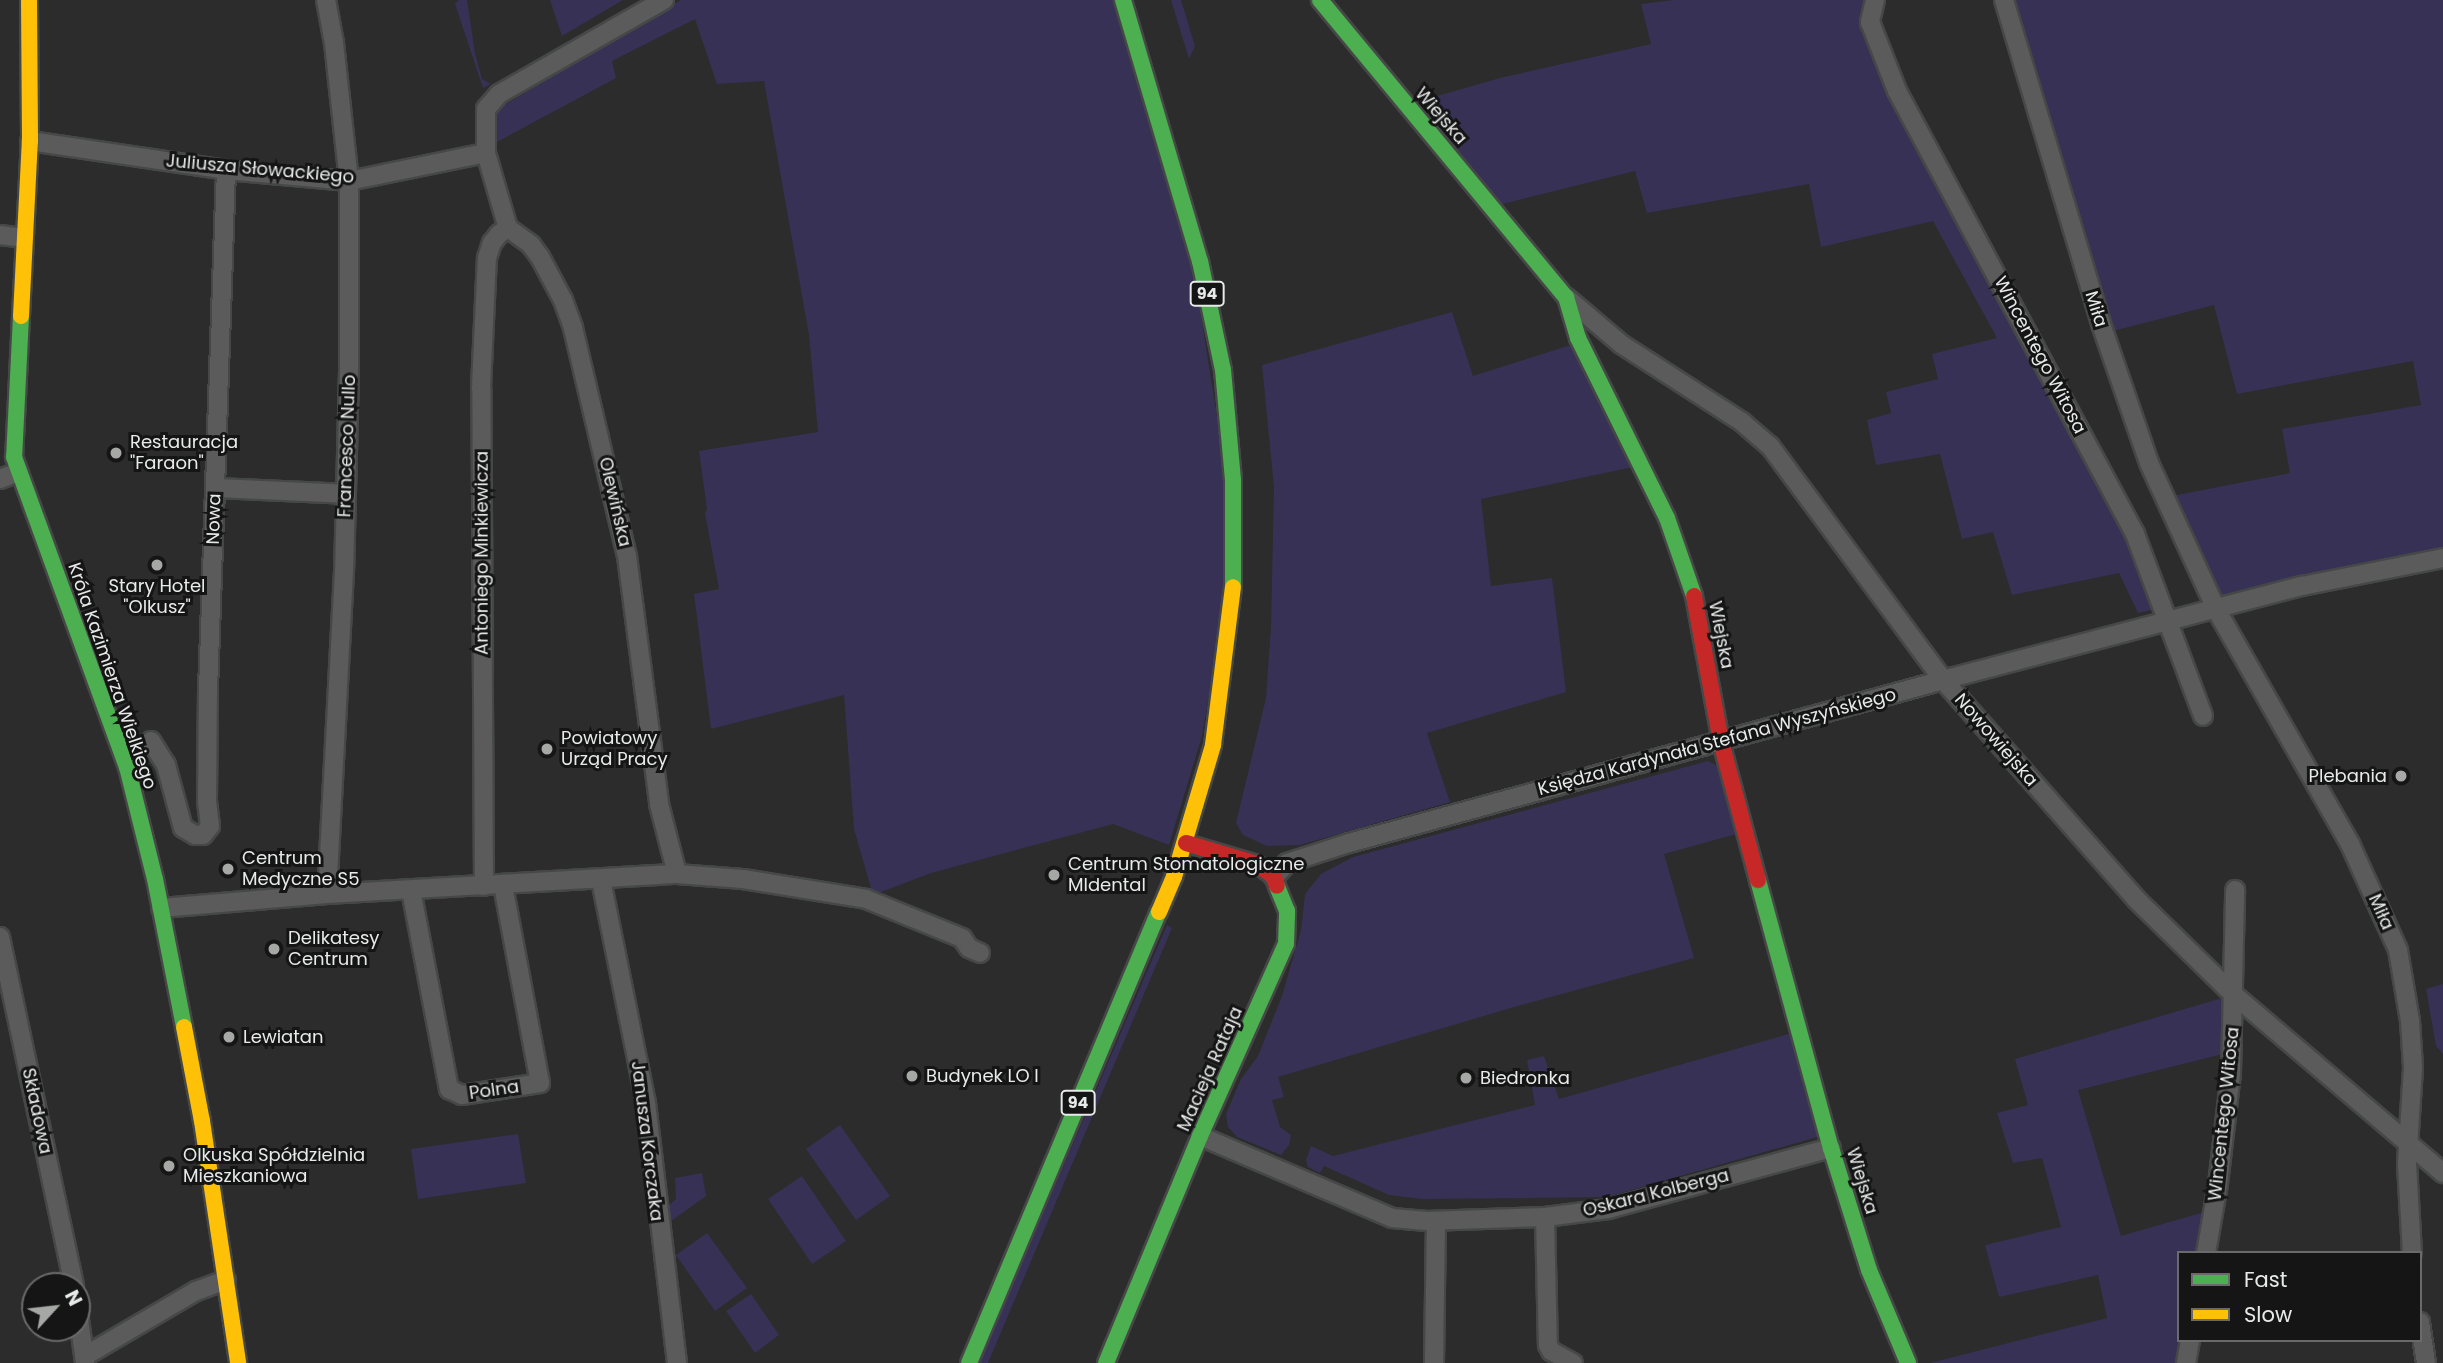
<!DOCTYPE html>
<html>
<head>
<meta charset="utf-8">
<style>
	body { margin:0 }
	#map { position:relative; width:2443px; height:1363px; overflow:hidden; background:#2b2c2b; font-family:Poppins,sans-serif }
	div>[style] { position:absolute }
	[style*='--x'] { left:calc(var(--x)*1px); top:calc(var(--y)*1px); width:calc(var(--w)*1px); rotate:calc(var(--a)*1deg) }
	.green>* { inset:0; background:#373155 }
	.roads { filter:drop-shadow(2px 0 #464847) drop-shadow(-2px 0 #464847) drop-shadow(0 2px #464847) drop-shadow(0 -2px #464847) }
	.street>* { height:18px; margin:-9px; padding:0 9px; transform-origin:9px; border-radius:9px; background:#5a5b5a }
	.fast>* { height:16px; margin:-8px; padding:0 8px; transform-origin:8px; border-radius:8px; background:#4caf50 }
	.slow>* { height:16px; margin:-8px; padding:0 8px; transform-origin:8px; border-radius:8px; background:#ffc107 }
	.jam>* { height:16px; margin:-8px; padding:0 8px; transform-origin:8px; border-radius:8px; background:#c62828 }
	.dots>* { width:19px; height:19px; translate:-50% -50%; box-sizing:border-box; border:4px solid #141514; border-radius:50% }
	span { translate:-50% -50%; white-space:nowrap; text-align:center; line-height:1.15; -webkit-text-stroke:6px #141514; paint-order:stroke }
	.shield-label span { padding:2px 5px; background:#141514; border:2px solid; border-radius:5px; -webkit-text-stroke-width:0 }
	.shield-label { font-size:16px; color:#e8eae9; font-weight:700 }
	.street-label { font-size:18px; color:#e8eae9 }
	.poi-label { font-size:18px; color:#e8eae9 }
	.left { translate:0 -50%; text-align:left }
	.right { translate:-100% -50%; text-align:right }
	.legend { position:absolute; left:2177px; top:1251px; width:245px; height:91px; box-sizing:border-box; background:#141514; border:2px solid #696a69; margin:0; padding:9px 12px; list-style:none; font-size:21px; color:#e8eae9 }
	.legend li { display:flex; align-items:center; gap:14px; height:35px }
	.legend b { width:35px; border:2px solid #696a69 }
	.north { position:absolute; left:21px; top:1272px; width:70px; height:70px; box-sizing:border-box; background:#141514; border:2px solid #696a69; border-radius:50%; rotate:63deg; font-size:19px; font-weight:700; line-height:28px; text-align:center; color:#e8eae9 }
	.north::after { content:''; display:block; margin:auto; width:24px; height:32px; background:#a6a8a6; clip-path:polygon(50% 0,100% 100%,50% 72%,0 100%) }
</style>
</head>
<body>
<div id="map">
	<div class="green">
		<div style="clip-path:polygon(459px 0,467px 0,475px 53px,482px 79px,491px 84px,483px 88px,455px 4px)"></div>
		<div style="clip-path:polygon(550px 0,623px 0,562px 36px)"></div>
		<div style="clip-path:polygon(681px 0,1116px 0,1192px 259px,1227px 480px,1223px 613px,1202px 736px,1169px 845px,1113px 824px,931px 873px,873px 895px,854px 829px,844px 695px,711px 729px,694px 594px,719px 589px,705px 513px,707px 509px,699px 451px,818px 432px,809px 335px,764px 81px,717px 84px,695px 19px,612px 61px,616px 78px,497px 142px,493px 112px)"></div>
		<div style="clip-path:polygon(1171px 0,1181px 0,1195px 46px,1189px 59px)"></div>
		<div style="clip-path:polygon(1674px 0,1864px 0,1860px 13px,1864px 30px,1895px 103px,2128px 535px,2151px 596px,2151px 610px,2138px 613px,2119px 573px,2012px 595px,1993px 532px,1962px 539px,1940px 454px,1876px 465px,1867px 420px,1891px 413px,1886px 392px,1938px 379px,1932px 354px,1997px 338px,1933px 221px,1821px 247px,1809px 184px,1647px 213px,1635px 171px,1502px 204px,1413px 103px,1500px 78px,1651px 44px,1641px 4px)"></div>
		<div style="clip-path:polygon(2012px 0,2443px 0,2443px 561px,2225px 609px,2172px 496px,2290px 473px,2282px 429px,2421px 405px,2413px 361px,2237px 394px,2214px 305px,2109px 332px)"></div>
		<div style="clip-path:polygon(1452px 312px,1473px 376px,1574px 344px,1633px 467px,1481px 499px,1491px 586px,1552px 578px,1566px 692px,1427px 733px,1450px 802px,1300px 845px,1267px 846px,1243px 835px,1236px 823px,1266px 698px,1271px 626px,1274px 487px,1262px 365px)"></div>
		<div style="clip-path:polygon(1708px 761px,1720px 767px,1740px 833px,1664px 854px,1694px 958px,1514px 1007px,1278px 1077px,1284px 1097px,1272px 1100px,1280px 1127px,1291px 1135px,1289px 1145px,1281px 1155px,1237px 1137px,1228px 1127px,1226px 1114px,1241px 1079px,1258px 1056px,1282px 996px,1301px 930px,1305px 894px,1321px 874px,1353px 857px)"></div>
		<div style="clip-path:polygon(1167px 925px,1172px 928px,988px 1363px,979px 1363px)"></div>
		<div style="clip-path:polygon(2443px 984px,2443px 1054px,2436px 1046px,2426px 989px)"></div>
		<div style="clip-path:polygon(2229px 996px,2227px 1053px,2078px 1090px,2121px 1236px,2215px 1209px,2208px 1253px,2179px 1253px,2179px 1340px,2192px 1340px,2188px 1363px,1930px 1363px,2107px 1318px,2098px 1275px,1999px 1297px,1985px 1245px,2061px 1227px,2042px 1158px,2013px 1163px,1997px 1113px,2028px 1105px,2015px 1059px)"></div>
		<div style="clip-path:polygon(1792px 1033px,1824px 1135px,1607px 1197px,1422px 1199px,1389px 1195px,1324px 1166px,1320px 1173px,1308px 1167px,1306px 1160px,1311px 1146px,1333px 1156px,1535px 1105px,1527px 1060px,1544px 1056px,1559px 1099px)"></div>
		<div style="clip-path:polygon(840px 1125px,890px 1196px,856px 1220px,806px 1149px)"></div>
		<div style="clip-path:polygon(518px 1134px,526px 1183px,418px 1199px,411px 1149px)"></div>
		<div style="clip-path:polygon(702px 1173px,706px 1196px,667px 1224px,665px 1209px,676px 1199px,675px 1178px)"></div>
		<div style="clip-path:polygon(802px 1176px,846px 1241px,812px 1264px,768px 1199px)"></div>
		<div style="clip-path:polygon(707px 1233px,747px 1288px,715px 1311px,676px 1255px)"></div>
		<div style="clip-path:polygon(751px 1294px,779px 1335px,755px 1353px,726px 1311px)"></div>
	</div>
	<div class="roads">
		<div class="street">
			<div style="--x:326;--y:0;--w:44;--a:79.5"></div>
			<div style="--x:334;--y:43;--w:139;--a:83.8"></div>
			<div style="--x:349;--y:181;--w:190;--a:90"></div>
			<div style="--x:349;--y:371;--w:200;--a:91.4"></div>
			<div style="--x:344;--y:571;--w:323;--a:93"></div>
			<div style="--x:1875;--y:0;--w:23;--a:103"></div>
			<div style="--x:1870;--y:22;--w:74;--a:68.6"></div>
			<div style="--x:1897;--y:91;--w:503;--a:61.75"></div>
			<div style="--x:2135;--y:534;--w:194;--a:69.5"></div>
			<div style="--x:2004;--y:0;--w:338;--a:73.3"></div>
			<div style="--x:2101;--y:324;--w:147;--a:70.9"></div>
			<div style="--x:2149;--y:463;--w:161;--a:65.3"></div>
			<div style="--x:2216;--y:609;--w:271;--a:60.3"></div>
			<div style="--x:2350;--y:844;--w:116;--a:65.6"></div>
			<div style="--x:2398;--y:950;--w:72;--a:80.4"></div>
			<div style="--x:2410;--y:1021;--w:47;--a:86.3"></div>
			<div style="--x:2413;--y:1068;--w:96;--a:93.6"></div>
			<div style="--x:2407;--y:1164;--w:89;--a:86.8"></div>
			<div style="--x:30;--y:141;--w:198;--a:8.4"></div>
			<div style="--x:226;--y:170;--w:123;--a:5.1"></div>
			<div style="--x:349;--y:181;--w:140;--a:-11.6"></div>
			<div style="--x:486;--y:153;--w:44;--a:-90"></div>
			<div style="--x:486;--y:109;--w:20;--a:-49"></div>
			<div style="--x:499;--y:94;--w:190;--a:-29.7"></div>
			<div style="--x:486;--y:153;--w:78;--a:73.7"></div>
			<div style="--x:508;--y:228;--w:29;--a:36"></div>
			<div style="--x:531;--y:245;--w:15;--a:53"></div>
			<div style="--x:540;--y:257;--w:49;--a:61.9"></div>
			<div style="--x:563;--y:300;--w:30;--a:70"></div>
			<div style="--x:573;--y:328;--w:234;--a:76.7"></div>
			<div style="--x:627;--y:556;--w:250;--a:82.6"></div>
			<div style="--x:659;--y:804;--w:72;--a:75.6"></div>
			<div style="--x:0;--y:235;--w:24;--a:7"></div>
			<div style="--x:1567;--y:298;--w:71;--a:40.4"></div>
			<div style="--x:1621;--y:344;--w:144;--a:32.8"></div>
			<div style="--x:1742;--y:422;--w:37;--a:41"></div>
			<div style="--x:1770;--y:446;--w:291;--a:53.5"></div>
			<div style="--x:1943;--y:680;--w:293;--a:48.6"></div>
			<div style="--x:2137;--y:900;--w:136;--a:44.4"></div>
			<div style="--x:2234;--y:995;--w:275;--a:40.4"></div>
			<div style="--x:0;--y:479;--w:19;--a:-21"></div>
			<div style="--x:215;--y:488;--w:131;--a:2.6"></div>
			<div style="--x:151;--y:741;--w:28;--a:58"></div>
			<div style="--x:166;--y:765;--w:65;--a:74.9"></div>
			<div style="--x:183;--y:828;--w:14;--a:30"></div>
			<div style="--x:195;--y:835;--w:8;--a:0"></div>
			<div style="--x:203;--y:835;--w:11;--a:-52"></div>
			<div style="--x:210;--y:826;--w:25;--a:-97"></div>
			<div style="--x:207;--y:801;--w:111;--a:-89.5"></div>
			<div style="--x:208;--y:690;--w:520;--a:-88.02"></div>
			<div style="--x:1274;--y:877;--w:19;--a:-47"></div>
			<div style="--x:1287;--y:863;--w:65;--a:-17.9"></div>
			<div style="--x:1349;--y:843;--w:616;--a:-15.34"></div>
			<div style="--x:1943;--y:680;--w:371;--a:-14.7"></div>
			<div style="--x:2302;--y:586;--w:144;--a:-11.2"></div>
			<div style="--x:601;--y:880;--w:227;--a:78.6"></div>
			<div style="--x:646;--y:1103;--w:262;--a:83.2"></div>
			<div style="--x:484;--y:886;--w:498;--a:-90.3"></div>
			<div style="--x:481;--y:388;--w:130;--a:-87.4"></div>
			<div style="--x:487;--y:258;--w:16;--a:-72"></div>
			<div style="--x:492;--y:243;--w:11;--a:-52"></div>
			<div style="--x:499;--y:234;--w:11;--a:-34"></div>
			<div style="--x:411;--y:890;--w:203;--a:79.2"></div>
			<div style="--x:449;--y:1089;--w:14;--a:25"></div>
			<div style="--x:462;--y:1095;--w:79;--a:-8.7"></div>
			<div style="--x:540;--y:1083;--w:201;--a:-100.6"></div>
			<div style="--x:161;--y:908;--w:167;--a:-4.8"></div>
			<div style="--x:327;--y:894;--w:351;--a:-3.3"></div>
			<div style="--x:677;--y:874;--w:66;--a:4.3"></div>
			<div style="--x:743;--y:879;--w:125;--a:9.2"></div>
			<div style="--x:866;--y:899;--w:104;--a:22.1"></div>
			<div style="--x:962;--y:938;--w:12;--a:55"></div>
			<div style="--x:969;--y:948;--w:12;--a:24"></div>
			<div style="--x:0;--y:937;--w:357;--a:78"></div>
			<div style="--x:1200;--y:1136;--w:209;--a:23.1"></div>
			<div style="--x:1392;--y:1218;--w:35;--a:5"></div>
			<div style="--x:1427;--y:1221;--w:118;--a:-1.9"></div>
			<div style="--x:1545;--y:1217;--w:64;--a:-7.2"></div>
			<div style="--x:1608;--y:1209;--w:231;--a:-15.3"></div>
			<div style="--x:1545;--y:1217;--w:128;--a:88.7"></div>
			<div style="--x:1548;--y:1345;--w:7;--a:63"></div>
			<div style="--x:1551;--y:1351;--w:25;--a:29"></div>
			<div style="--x:2206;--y:1253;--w:70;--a:-80.1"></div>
			<div style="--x:2218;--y:1184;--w:112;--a:-83.3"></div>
			<div style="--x:2231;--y:1073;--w:183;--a:-88.7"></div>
			<div style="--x:77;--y:1305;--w:59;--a:82.1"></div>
			<div style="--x:2420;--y:1322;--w:41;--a:81.7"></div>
			<div style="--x:85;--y:1356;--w:129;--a:-30.4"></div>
			<div style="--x:196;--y:1291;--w:32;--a:-20"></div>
			<div style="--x:1434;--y:1363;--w:142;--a:-89.2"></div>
			<div style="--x:2186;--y:1363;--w:23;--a:-80"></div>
		</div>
		<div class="fast">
			<div style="--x:1123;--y:0;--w:272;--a:73.6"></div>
			<div style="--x:1200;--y:261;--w:111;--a:78.1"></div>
			<div style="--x:1223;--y:370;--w:110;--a:84.8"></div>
			<div style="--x:1233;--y:480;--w:107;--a:90"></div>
			<div style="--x:1320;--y:0;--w:386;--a:50.4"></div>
			<div style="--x:1566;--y:297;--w:43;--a:73.7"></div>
			<div style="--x:1578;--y:338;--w:201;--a:63.7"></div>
			<div style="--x:1667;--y:518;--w:83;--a:70.9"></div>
			<div style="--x:21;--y:316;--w:141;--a:92.8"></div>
			<div style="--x:14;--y:457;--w:330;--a:70"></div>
			<div style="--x:127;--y:767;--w:115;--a:76"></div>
			<div style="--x:155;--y:879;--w:151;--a:78.9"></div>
			<div style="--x:1758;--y:880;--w:278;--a:74.8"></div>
			<div style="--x:1831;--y:1148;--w:128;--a:72.7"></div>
			<div style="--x:1869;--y:1270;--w:101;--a:67.2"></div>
			<div style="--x:969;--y:1363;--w:489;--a:-67.2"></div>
			<div style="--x:1106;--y:1363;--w:246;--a:-67.5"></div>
			<div style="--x:1200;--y:1136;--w:210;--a:-65.9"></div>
			<div style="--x:1286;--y:944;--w:33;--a:-88"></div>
			<div style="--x:1287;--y:911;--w:27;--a:-112"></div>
		</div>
		<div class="slow">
			<div style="--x:21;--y:316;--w:175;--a:-87.1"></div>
			<div style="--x:30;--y:141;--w:141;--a:-90.4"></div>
			<div style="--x:1159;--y:912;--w:38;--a:-67"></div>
			<div style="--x:1174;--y:877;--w:138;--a:-73.5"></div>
			<div style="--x:1213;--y:745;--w:159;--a:-82.8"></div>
			<div style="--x:184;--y:1027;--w:96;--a:79.2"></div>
			<div style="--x:202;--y:1121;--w:245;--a:81.5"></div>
		</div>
		<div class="jam">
			<div style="--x:1694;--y:596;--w:148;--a:79.5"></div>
			<div style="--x:1721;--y:742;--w:143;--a:75"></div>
			<div style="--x:1186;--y:843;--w:74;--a:16.5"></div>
			<div style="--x:1257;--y:864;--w:21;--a:37"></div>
			<div style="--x:1274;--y:877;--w:9;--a:72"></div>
		</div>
	</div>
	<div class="dots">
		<div style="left:116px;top:453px;background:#a6a8a6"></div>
		<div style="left:157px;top:565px;background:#a6a8a6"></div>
		<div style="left:547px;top:749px;background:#a6a8a6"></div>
		<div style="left:2401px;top:776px;background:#a6a8a6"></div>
		<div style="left:228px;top:869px;background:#a6a8a6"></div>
		<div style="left:1054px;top:875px;background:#a6a8a6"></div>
		<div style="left:274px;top:949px;background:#a6a8a6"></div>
		<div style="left:229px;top:1037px;background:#a6a8a6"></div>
		<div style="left:912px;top:1076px;background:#a6a8a6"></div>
		<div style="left:1466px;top:1078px;background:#a6a8a6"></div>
		<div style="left:169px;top:1166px;background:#a6a8a6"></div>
	</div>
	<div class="shield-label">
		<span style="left:1207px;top:294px">94</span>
		<span style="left:1078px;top:1103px">94</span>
	</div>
	<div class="street-label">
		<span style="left:1441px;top:116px;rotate:49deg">Wiejska</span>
		<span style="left:260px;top:169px;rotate:5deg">Juliusza Słowackiego</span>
		<span style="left:2096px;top:309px;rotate:73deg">Miła</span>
		<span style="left:2040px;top:355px;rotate:62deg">Wincentego Witosa</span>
		<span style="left:347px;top:446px;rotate:-88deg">Francesco Nullo</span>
		<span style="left:615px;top:502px;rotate:77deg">Olewińska</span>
		<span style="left:214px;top:519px;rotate:-88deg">Nowa</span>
		<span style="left:482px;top:553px;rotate:-90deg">Antoniego Minkiewicza</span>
		<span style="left:1721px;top:635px;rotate:79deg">Wiejska</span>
		<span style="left:112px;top:676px;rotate:71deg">Króla Kazimierza Wielkiego</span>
		<span style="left:1996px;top:740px;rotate:49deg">Nowowiejska</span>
		<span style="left:1717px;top:742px;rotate:-15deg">Księdza Kardynała Stefana Wyszyńskiego</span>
		<span style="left:2381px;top:912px;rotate:66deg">Miła</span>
		<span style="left:1210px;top:1069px;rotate:-66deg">Macieja Rataja</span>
		<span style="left:494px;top:1090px;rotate:-8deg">Polna</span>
		<span style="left:37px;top:1111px;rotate:78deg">Składowa</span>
		<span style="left:2224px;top:1114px;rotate:-84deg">Wincentego Witosa</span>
		<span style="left:647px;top:1141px;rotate:83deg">Janusza Korczaka</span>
		<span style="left:1862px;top:1181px;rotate:73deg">Wiejska</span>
		<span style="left:1656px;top:1193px;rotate:-14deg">Oskara Kolberga</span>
	</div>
	<div class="poi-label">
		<span class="left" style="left:130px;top:453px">Restauracja<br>"Faraon"</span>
		<span style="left:157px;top:597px">Stary Hotel<br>"Olkusz"</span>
		<span class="left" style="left:561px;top:749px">Powiatowy<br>Urząd Pracy</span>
		<span class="right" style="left:2387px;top:776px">Plebania</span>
		<span class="left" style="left:242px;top:869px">Centrum<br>Medyczne S5</span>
		<span class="left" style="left:1068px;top:875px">Centrum Stomatologiczne<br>MIdental</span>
		<span class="left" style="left:288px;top:949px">Delikatesy<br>Centrum</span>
		<span class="left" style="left:243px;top:1037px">Lewiatan</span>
		<span class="left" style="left:926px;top:1076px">Budynek LO I</span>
		<span class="left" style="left:1480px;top:1078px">Biedronka</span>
		<span class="left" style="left:183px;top:1166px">Olkuska Spółdzielnia<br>Mieszkaniowa</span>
	</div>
	<ul class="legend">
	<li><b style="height:9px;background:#4caf50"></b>Fast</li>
	<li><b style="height:9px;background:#ffc107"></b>Slow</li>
	</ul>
	<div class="north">N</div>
</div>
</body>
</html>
